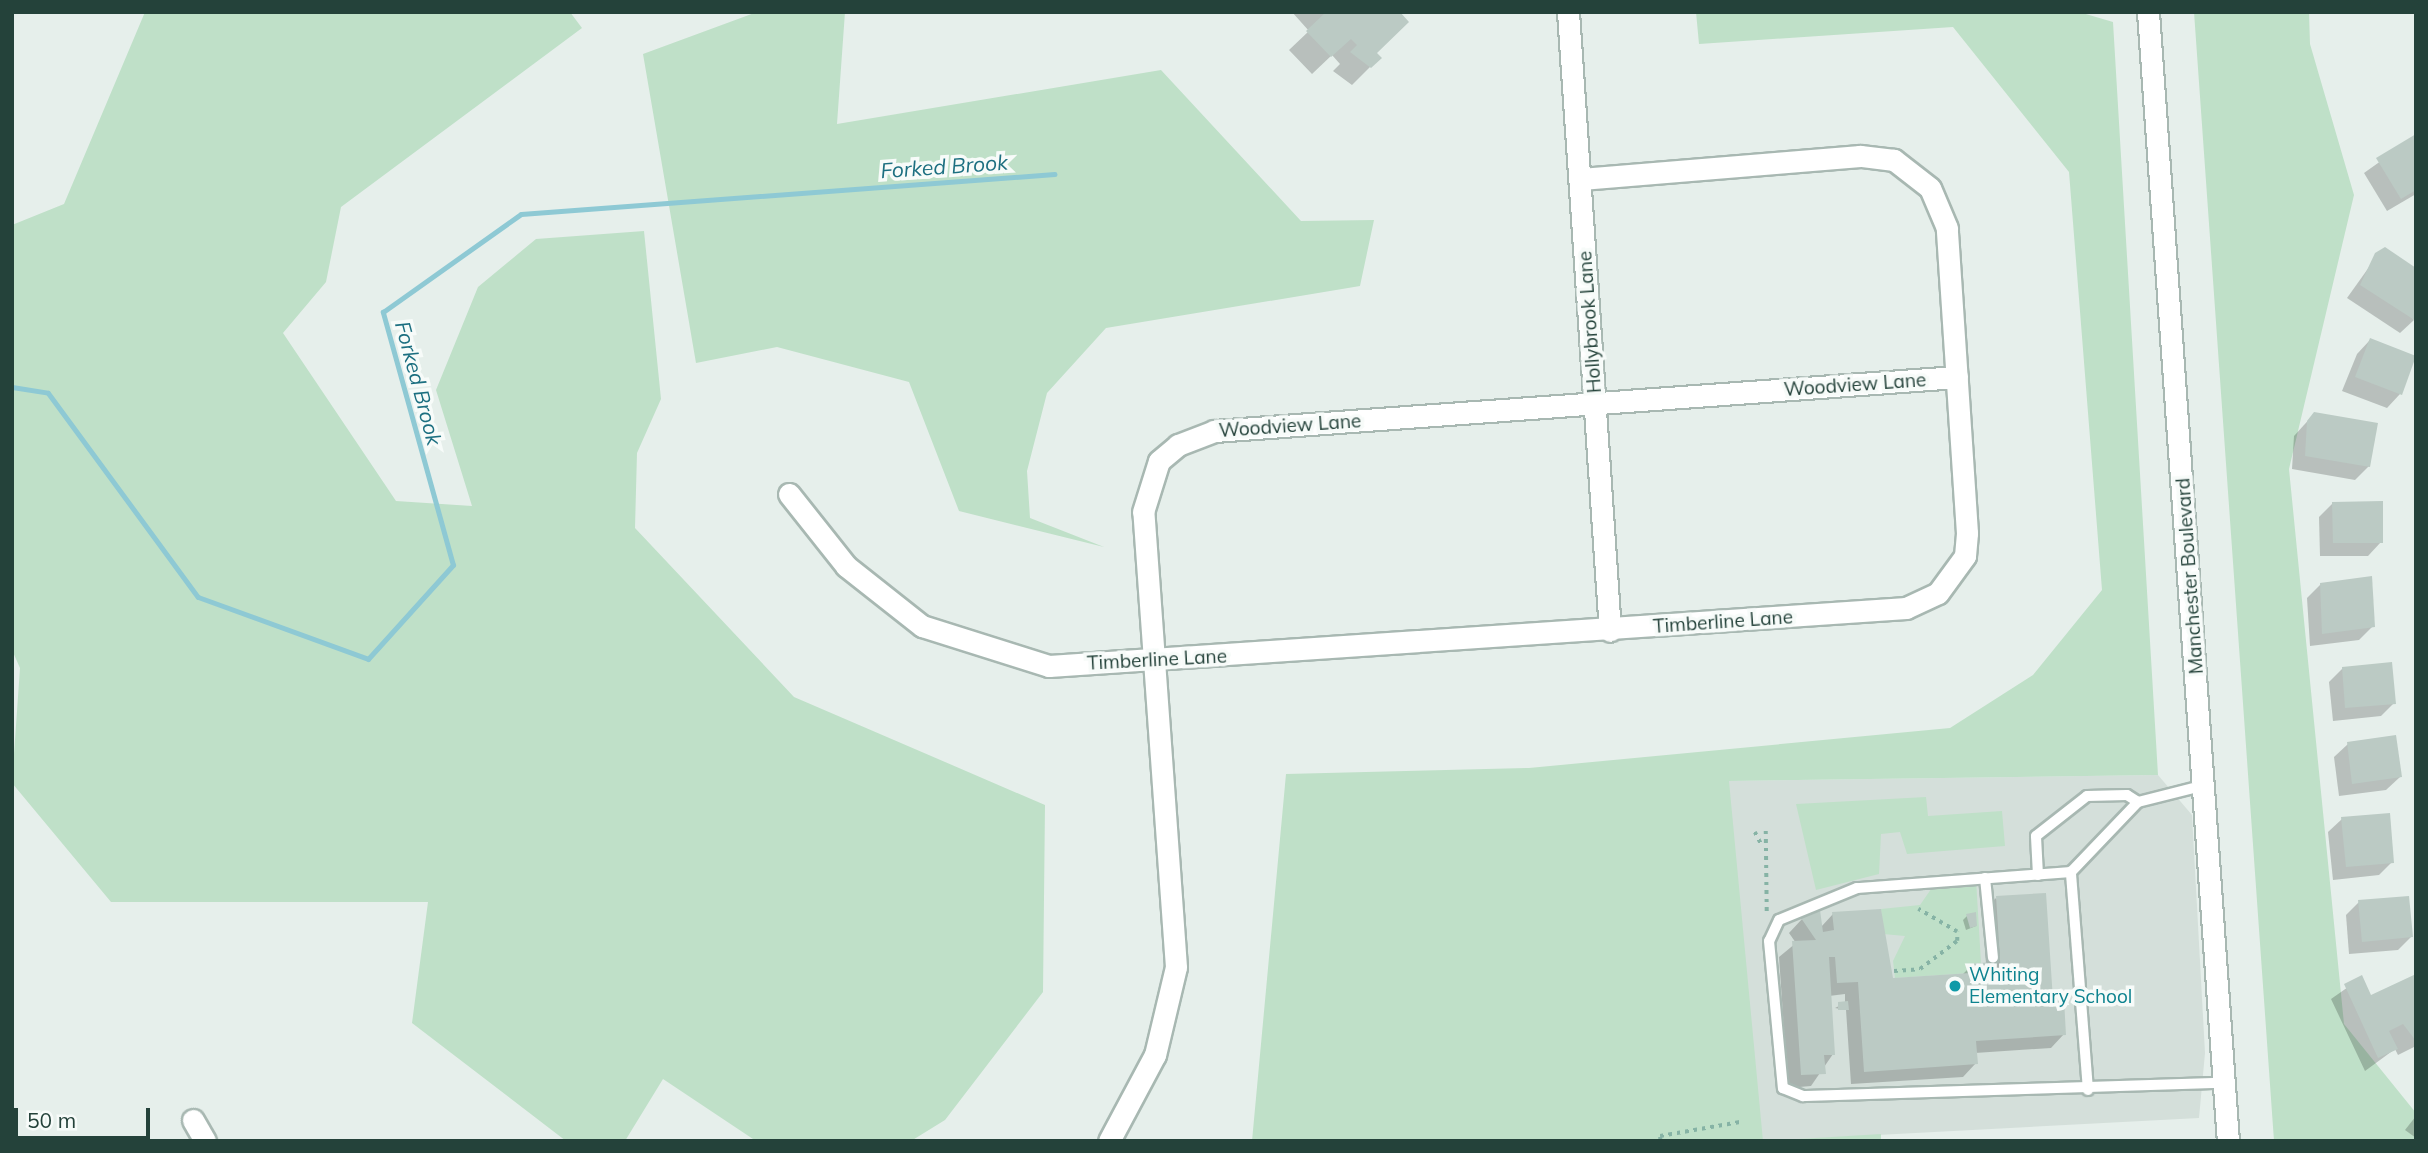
<!DOCTYPE html>
<html>
<head>
<meta charset="utf-8">
<style>
	body { margin:0 }
	#map { position:relative; width:2428px; height:1153px; overflow:hidden; background:#e6efeb; font-family:Mulish,sans-serif }
	div>[style] { position:absolute }
	[style*='--x'] { left:calc(var(--x)*1px); top:calc(var(--y)*1px); width:calc(var(--w)*1px); rotate:calc(var(--a)*1deg) }
	.built>* { inset:0; background:#d4dfda }
	.green>* { inset:0; background:#bfe0c8 }
	.shadow>* { inset:0; background:#0003 }
	.stream>* { height:5px; margin:-2.5px; padding:0 2.5px; transform-origin:2.5px; border-radius:2.5px; background:#8ec9d4 }
	.building>* { inset:0; background:#bbcac4 }
	.path>* { height:3.5px; margin-top:-1.75px; transform-origin:0; background:repeating-linear-gradient(90deg,#86b3a5 0 3.5px,transparent 0 8.5px) }
	.roads { filter:drop-shadow(2px 0 #a8b8b2) drop-shadow(-2px 0 #a8b8b2) drop-shadow(0 2px #a8b8b2) drop-shadow(0 -2px #a8b8b2) }
	.service>* { height:10px; margin:-5px; padding:0 5px; transform-origin:5px; border-radius:5px; background:#fff }
	.minor>* { height:21px; margin:-10.5px; padding:0 10.5px; transform-origin:10.5px; border-radius:10.5px; background:#fff }
	.tertiary>* { height:21px; margin:-10.5px; padding:0 10.5px; transform-origin:10.5px; border-radius:10.5px; background:#fff }
	.dots>* { width:19px; height:19px; translate:-50% -50%; box-sizing:border-box; border:4px solid #f7fbf9; border-radius:50% }
	span { translate:-50% -50%; white-space:nowrap; text-align:center; line-height:1.15; -webkit-text-stroke:7px #f7fbf9; paint-order:stroke }
	.street-label { font-size:19px; color:#24423a }
	.culture-label { font-size:19px; color:#0d838f }
	.left { translate:0 -50%; text-align:left }
	.water-label { font-size:21px; color:#1c6f80; font-style:italic }
	.frame { position:absolute; inset:0; border:14px solid #24423a; pointer-events:none }
	.scale { position:absolute; left:14px; top:1108px; width:136px; height:32px; box-sizing:border-box; border:4px solid #24423a; border-top:0; padding-left:9px; font-size:21px; line-height:24px; white-space:nowrap; color:#24423a; -webkit-text-stroke:5px #f7fbf9; paint-order:stroke }
</style>
</head>
<body>
<div id="map">
	<div class="built">
		<div style="clip-path:polygon(2158px 775px,2192px 815px,2205px 1053px,2199px 1118px,1766px 1141px,1548px 1141px,1729px 781px)"></div>
	</div>
	<div class="green">
		<div style="clip-path:polygon(145px 12px,570px 12px,582px 28px,341px 207px,326px 282px,283px 333px,396px 501px,472px 506px,436px 390px,478px 287px,536px 239px,644px 231px,661px 399px,637px 453px,635px 528px,794px 697px,1045px 805px,1043px 992px,945px 1120px,911px 1141px,756px 1141px,663px 1079px,625px 1141px,566px 1141px,412px 1023px,428px 902px,111px 902px,12px 783px,20px 668px,12px 650px,12px 225px,64px 204px)"></div>
		<div style="clip-path:polygon(757px 12px,845px 12px,837px 124px,1161px 70px,1301px 221px,1374px 220px,1360px 286px,1106px 328px,1047px 393px,1027px 471px,1030px 518px,1104px 547px,959px 511px,909px 382px,777px 347px,696px 363px,643px 54px)"></div>
		<div style="clip-path:polygon(1696px 12px,2079px 12px,2113px 22px,2158px 775px,1729px 781px,1763px 1141px,1252px 1141px,1286px 774px,1529px 768px,1950px 728px,2033px 675px,2102px 590px,2069px 172px,1953px 27px,1699px 44px)"></div>
		<div style="clip-path:polygon(2194px 12px,2309px 12px,2310px 44px,2354px 195px,2289px 469px,2344px 1024px,2416px 1113px,2416px 1141px,2274px 1141px)"></div>
		<div style="clip-path:polygon(1926px 797px,1928px 816px,2002px 811px,2005px 846px,1907px 854px,1900px 832px,1881px 834px,1879px 874px,1816px 890px,1796px 804px)"></div>
		<div style="clip-path:polygon(1976px 879px,1981px 963px,1971px 964px,1971px 973px,1895px 978px,1893px 961px,1905px 936px,1883px 934px,1881px 909px,1920px 905px,1936px 882px)"></div>
		<div style="clip-path:polygon(1881px 1134px,1881px 1141px,1766px 1141px)"></div>
	</div>
	<div class="shadow">
		<div style="clip-path:polygon(1292px 12px,1399px 12px,1375px 53px,1379px 58px,1352px 85px,1333px 71px,1340px 64px,1332px 55px,1312px 74px,1289px 50px,1309px 31px)"></div>
		<div style="clip-path:polygon(2416px 136px,2416px 194px,2387px 211px,2364px 173px)"></div>
		<div style="clip-path:polygon(2372px 263px,2414px 320px,2400px 333px,2347px 298px)"></div>
		<div style="clip-path:polygon(2370px 340px,2400px 394px,2387px 408px,2342px 391px,2357px 354px)"></div>
		<div style="clip-path:polygon(2314px 414px,2369px 466px,2355px 480px,2292px 469px,2294px 436px)"></div>
		<div style="clip-path:polygon(2333px 503px,2381px 542px,2368px 556px,2320px 556px,2319px 517px)"></div>
		<div style="clip-path:polygon(2321px 584px,2373px 626px,2359px 640px,2310px 646px,2307px 598px)"></div>
		<div style="clip-path:polygon(2343px 668px,2394px 703px,2381px 716px,2333px 721px,2329px 682px)"></div>
		<div style="clip-path:polygon(2348px 744px,2400px 777px,2386px 790px,2339px 796px,2334px 757px)"></div>
		<div style="clip-path:polygon(2342px 819px,2392px 862px,2379px 875px,2333px 880px,2328px 832px)"></div>
		<div style="clip-path:polygon(1996px 898px,2064px 1034px,2051px 1048px,1975px 1053px,1976px 1063px,1963px 1077px,1851px 1084px,1846px 1010px,1835px 1008px,1845px 1003px,1845px 994px,1829px 996px,1833px 1054px,1811px 1086px,1788px 1088px,1779px 957px,1796px 943px,1789px 933px,1802px 919px,1821px 927px,1833px 914px,1891px 980px,1961px 976px,1971px 966px,1986px 964px,1983px 912px)"></div>
		<div style="clip-path:polygon(2359px 902px,2411px 937px,2398px 950px,2349px 954px,2346px 915px)"></div>
		<div style="clip-path:polygon(1967px 916px,1976px 926px,1966px 930px,1963px 920px)"></div>
		<div style="clip-path:polygon(2361px 978px,2370px 997px,2416px 1007px,2416px 1046px,2398px 1055px,2395px 1049px,2365px 1071px,2331px 999px)"></div>
		<div style="clip-path:polygon(2416px 1116px,2416px 1138px,2405px 1130px)"></div>
	</div>
	<div class="stream">
		<div style="--x:12;--y:387;--w:36;--a:9"></div>
		<div style="--x:48;--y:393;--w:253;--a:53.7"></div>
		<div style="--x:198;--y:597;--w:181;--a:20"></div>
		<div style="--x:368;--y:659;--w:127;--a:-47.9"></div>
		<div style="--x:453;--y:565;--w:263;--a:-105.5"></div>
		<div style="--x:383;--y:312;--w:169;--a:-35.4"></div>
		<div style="--x:521;--y:214;--w:535;--a:-4.28"></div>
	</div>
	<div class="building">
		<div style="clip-path:polygon(1326px 12px,1400px 12px,1409px 22px,1377px 53px,1382px 58px,1371px 68px,1350px 52px,1357px 45px,1351px 39px,1331px 57px,1306px 31px)"></div>
		<div style="clip-path:polygon(2416px 134px,2416px 190px,2401px 199px,2376px 158px)"></div>
		<div style="clip-path:polygon(2385px 247px,2416px 268px,2416px 321px,2360px 285px,2375px 253px)"></div>
		<div style="clip-path:polygon(2370px 338px,2416px 356px,2402px 395px,2355px 377px)"></div>
		<div style="clip-path:polygon(2314px 412px,2378px 423px,2370px 467px,2305px 456px,2307px 421px)"></div>
		<div style="clip-path:polygon(2383px 501px,2383px 543px,2333px 543px,2332px 502px)"></div>
		<div style="clip-path:polygon(2372px 576px,2375px 627px,2322px 634px,2320px 583px)"></div>
		<div style="clip-path:polygon(2392px 662px,2396px 704px,2345px 708px,2342px 667px)"></div>
		<div style="clip-path:polygon(2396px 735px,2402px 777px,2352px 784px,2347px 742px)"></div>
		<div style="clip-path:polygon(2390px 813px,2394px 863px,2346px 867px,2341px 817px)"></div>
		<div style="clip-path:polygon(2046px 893px,2053px 1000px,2064px 999px,2066px 1035px,1976px 1041px,1978px 1064px,1864px 1072px,1858px 982px,1837px 983px,1835px 957px,1829px 957px,1835px 1055px,1824px 1055px,1826px 1074px,1801px 1075px,1792px 941px,1816px 940px,1801px 918px,1820px 910px,1823px 932px,1834px 930px,1832px 912px,1881px 909px,1893px 978px,1971px 973px,1971px 964px,1991px 962px,1992px 976px,2001px 976px,1996px 896px)"></div>
		<div style="clip-path:polygon(2409px 896px,2413px 937px,2362px 942px,2358px 900px)"></div>
		<div style="clip-path:polygon(1976px 912px,1977px 926px,1970px 928px,1966px 914px)"></div>
		<div style="clip-path:polygon(2416px 974px,2416px 1041px,2403px 1024px,2389px 1031px,2398px 1049px,2378px 1058px,2344px 984px,2362px 975px,2371px 995px)"></div>
		<div style="clip-path:polygon(1848px 1001px,1849px 1010px,1838px 1010px,1838px 1002px)"></div>
	</div>
	<div class="path">
		<div style="--x:1766;--y:831;--w:83;--a:89.3"></div>
		<div style="--x:1755;--y:832;--w:13;--a:63"></div>
		<div style="--x:1894;--y:971;--w:26;--a:-4"></div>
		<div style="--x:1920;--y:969;--w:46;--a:-37.1"></div>
		<div style="--x:1957;--y:941;--w:9;--a:-90"></div>
		<div style="--x:1957;--y:932;--w:45;--a:-149.5"></div>
		<div style="--x:1660;--y:1141;--w:5;--a:-90"></div>
		<div style="--x:1660;--y:1136;--w:81;--a:-9.9"></div>
	</div>
	<div class="roads">
		<div class="service">
			<div style="--x:2071;--y:872;--w:215;--a:175.7"></div>
			<div style="--x:1857;--y:888;--w:84;--a:157.7"></div>
			<div style="--x:1779;--y:920;--w:23;--a:115"></div>
			<div style="--x:1769;--y:941;--w:148;--a:84.6"></div>
			<div style="--x:1783;--y:1088;--w:22;--a:22"></div>
			<div style="--x:1803;--y:1096;--w:421;--a:-1.8"></div>
			<div style="--x:2038;--y:875;--w:39;--a:-93"></div>
			<div style="--x:2036;--y:836;--w:65;--a:-38.1"></div>
			<div style="--x:2087;--y:796;--w:40;--a:-1.4"></div>
			<div style="--x:2127;--y:795;--w:13;--a:32"></div>
			<div style="--x:1985;--y:878;--w:80;--a:84.3"></div>
			<div style="--x:2088;--y:1090;--w:219;--a:-94.5"></div>
			<div style="--x:2071;--y:872;--w:97;--a:-46.3"></div>
			<div style="--x:2138;--y:802;--w:69;--a:-14.2"></div>
		</div>
		<div class="minor">
			<div style="--x:1568;--y:12;--w:620;--a:86.12"></div>
			<div style="--x:789;--y:494;--w:92;--a:51.6"></div>
			<div style="--x:846;--y:566;--w:97;--a:38.3"></div>
			<div style="--x:922;--y:626;--w:133;--a:17.5"></div>
			<div style="--x:1049;--y:666;--w:859;--a:-3.87"></div>
			<div style="--x:1906;--y:608;--w:35;--a:-25"></div>
			<div style="--x:1938;--y:593;--w:46;--a:-53.9"></div>
			<div style="--x:1965;--y:556;--w:23;--a:-85"></div>
			<div style="--x:1967;--y:533;--w:306;--a:-93.8"></div>
			<div style="--x:1947;--y:228;--w:43;--a:-113"></div>
			<div style="--x:1930;--y:188;--w:46;--a:-142.1"></div>
			<div style="--x:1894;--y:160;--w:34;--a:-173"></div>
			<div style="--x:1860;--y:156;--w:280;--a:175.3"></div>
			<div style="--x:193;--y:1120;--w:24;--a:60"></div>
			<div style="--x:1109;--y:1141;--w:98;--a:-61.9"></div>
			<div style="--x:1155;--y:1055;--w:90;--a:-76.6"></div>
			<div style="--x:1176;--y:967;--w:456;--a:-94.1"></div>
			<div style="--x:1143;--y:512;--w:53;--a:-72.6"></div>
			<div style="--x:1159;--y:461;--w:25;--a:-40"></div>
			<div style="--x:1178;--y:445;--w:39;--a:-21"></div>
			<div style="--x:1214;--y:431;--w:745;--a:-4.16"></div>
		</div>
		<div class="tertiary">
			<div style="--x:2148;--y:12;--w:1132;--a:85.95"></div>
		</div>
	</div>
	<div class="dots">
		<div style="left:1955px;top:986px;background:#0f9aa8"></div>
	</div>
	<div class="street-label">
		<span style="left:1590px;top:322px;rotate:-94deg">Hollybrook Lane</span>
		<span style="left:1855px;top:385px;rotate:-4deg">Woodview Lane</span>
		<span style="left:1290px;top:426px;rotate:-4deg">Woodview Lane</span>
		<span style="left:2190px;top:576px;rotate:-94deg">Manchester Boulevard</span>
		<span style="left:1723px;top:622px;rotate:-4deg">Timberline Lane</span>
		<span style="left:1157px;top:660px;rotate:-3deg">Timberline Lane</span>
	</div>
	<div class="culture-label">
		<span class="left" style="left:1969px;top:986px">Whiting<br>Elementary School</span>
	</div>
	<div class="water-label">
		<span style="left:944px;top:166px;rotate:-4deg">Forked Brook</span>
		<span style="left:419px;top:383px;rotate:75deg">Forked Brook</span>
	</div>
	<div class="frame"></div>
	<div class="scale">50 m</div>
</div>
</body>
</html>
